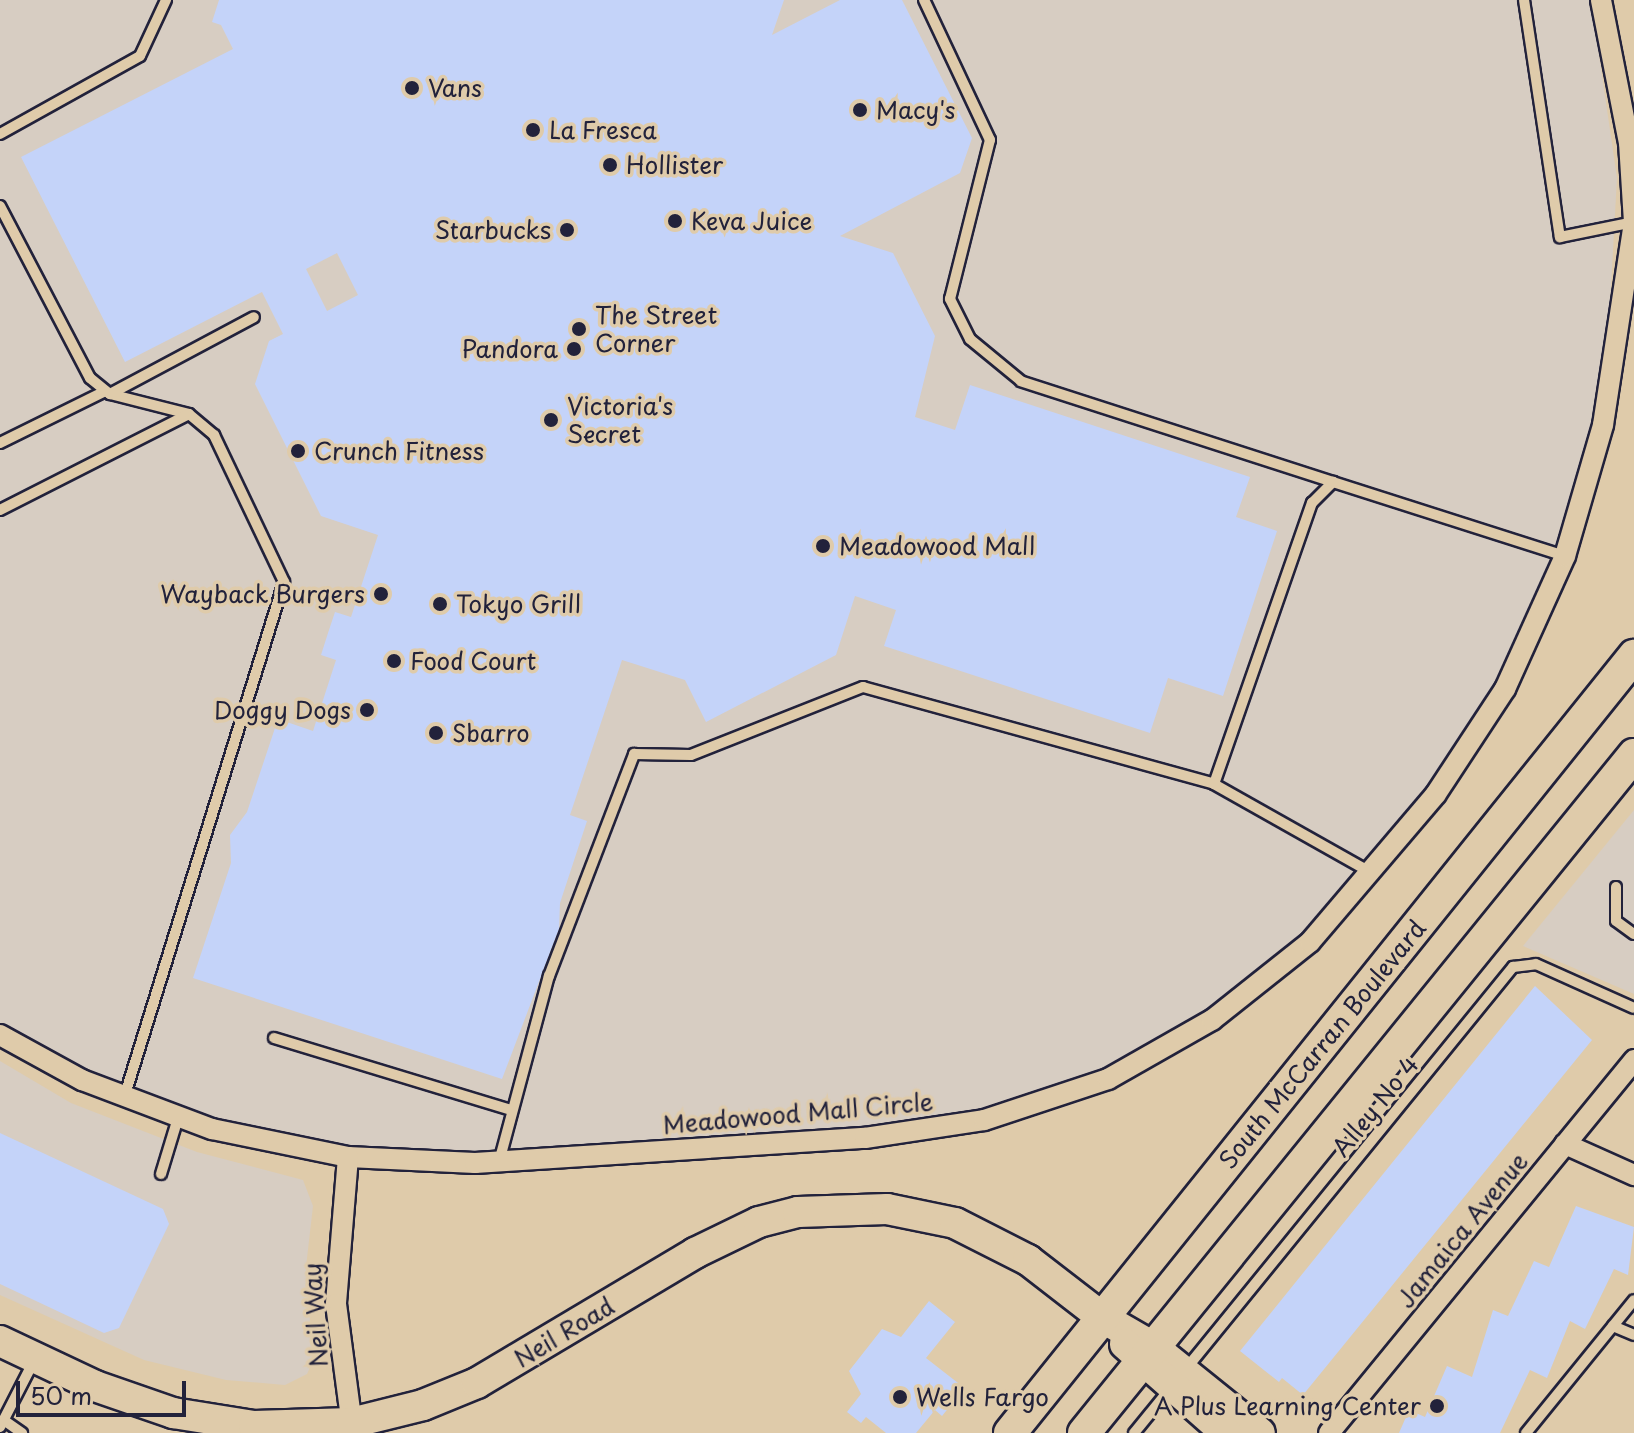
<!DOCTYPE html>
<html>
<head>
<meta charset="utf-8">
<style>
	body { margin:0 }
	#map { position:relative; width:1634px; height:1433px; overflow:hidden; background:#dfcbaa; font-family:"Playpen Sans",sans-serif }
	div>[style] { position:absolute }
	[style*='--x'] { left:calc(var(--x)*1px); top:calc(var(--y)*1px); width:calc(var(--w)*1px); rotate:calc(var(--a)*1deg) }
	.built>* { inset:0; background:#d7cdc2 }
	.building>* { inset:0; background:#c4d3f9 }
	.roads { filter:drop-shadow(2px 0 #22223b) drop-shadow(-2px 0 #22223b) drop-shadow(0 2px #22223b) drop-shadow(0 -2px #22223b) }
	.lane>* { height:10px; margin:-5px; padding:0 5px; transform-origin:5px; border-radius:5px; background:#dfcbaa }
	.street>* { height:20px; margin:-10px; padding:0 10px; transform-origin:10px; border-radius:10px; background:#dfcbaa }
	.secondary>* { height:30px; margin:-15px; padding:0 15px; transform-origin:15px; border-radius:15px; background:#dfcbaa }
	.primary>* { height:32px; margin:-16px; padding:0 16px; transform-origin:16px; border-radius:16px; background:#dfcbaa }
	.dots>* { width:22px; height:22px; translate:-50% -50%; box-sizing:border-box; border:4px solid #dfcbaa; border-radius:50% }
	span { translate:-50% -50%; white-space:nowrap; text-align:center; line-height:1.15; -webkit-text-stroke:7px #dfcbaa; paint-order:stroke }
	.poi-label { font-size:24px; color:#22223b }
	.left { translate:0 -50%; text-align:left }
	.right { translate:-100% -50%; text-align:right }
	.street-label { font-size:24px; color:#22223b }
	.scale { position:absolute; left:16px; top:1381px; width:170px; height:36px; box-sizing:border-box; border:4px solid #22223b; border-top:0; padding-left:10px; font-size:24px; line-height:28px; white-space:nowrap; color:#22223b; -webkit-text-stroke:6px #dfcbaa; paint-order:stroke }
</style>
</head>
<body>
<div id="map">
	<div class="built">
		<div style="clip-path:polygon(0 0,1591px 0,1617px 178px,1607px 360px,1592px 453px,1545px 586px,1470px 731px,1396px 838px,1248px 994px,1114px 1067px,996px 1107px,902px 1127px,492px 1155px,354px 1147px,206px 1117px,131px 1095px,0 1023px)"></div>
		<div style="clip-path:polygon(1634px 810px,1634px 994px,1523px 946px)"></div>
		<div style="clip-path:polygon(0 1061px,71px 1103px,197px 1152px,303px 1180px,313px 1206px,306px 1267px,313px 1361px,307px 1374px,285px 1385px,226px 1380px,144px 1360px,0 1295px)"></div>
	</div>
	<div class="building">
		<div style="clip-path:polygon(evenodd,219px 0,784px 0,772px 35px,840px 0,902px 0,972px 138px,960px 173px,840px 236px,893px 253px,935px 336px,915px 417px,955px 430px,970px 385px,1250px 477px,1236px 517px,1277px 531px,1223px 696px,1168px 678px,1150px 733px,884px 646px,896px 610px,855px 596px,836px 655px,706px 722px,685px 680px,622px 660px,570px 815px,587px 821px,560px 903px,559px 929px,502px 1079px,193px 978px,231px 863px,230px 835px,247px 812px,278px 719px,313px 731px,336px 660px,321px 655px,328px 633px,335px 612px,351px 617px,378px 535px,321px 516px,255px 384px,269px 341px,283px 334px,262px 292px,125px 362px,21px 157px,233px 49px,221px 25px,212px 22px,219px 0,337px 253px,358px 295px,327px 311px,306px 269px,337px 253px)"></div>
		<div style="clip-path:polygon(1535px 986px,1592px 1040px,1303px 1395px,1282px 1378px,1279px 1382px,1240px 1351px)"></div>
		<div style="clip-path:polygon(0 1133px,163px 1209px,169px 1224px,119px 1328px,104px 1333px,0 1284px)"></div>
		<div style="clip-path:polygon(1576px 1206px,1634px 1227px,1628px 1275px,1614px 1269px,1585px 1329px,1570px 1321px,1547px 1378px,1530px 1370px,1500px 1433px,1399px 1433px,1409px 1410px,1425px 1417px,1447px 1366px,1472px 1377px,1493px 1310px,1508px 1316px,1534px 1261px,1549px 1267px)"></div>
		<div style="clip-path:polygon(929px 1301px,955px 1322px,926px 1358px,958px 1383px,954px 1401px,942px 1416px,935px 1410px,916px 1433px,886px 1433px,866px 1417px,861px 1423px,847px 1412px,861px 1394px,849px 1371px,882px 1329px,901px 1337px)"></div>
	</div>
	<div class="roads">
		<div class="lane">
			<div style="--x:1524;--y:0;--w:240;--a:81.4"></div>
			<div style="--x:1560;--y:237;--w:76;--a:-11.5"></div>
			<div style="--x:0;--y:134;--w:160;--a:-29.1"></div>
			<div style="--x:140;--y:56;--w:62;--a:-65.1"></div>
			<div style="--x:0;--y:206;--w:194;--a:62.4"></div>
			<div style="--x:90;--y:378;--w:26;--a:39"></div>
			<div style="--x:110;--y:394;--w:81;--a:14.2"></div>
			<div style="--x:189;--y:414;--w:33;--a:40"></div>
			<div style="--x:214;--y:435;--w:163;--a:64.5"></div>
			<div style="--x:284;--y:582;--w:540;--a:107.23"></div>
			<div style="--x:110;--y:394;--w:163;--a:-28.1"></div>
			<div style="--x:0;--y:443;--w:117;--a:-26.3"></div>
			<div style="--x:1333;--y:482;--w:244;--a:17.7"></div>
			<div style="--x:0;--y:510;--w:212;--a:-26.9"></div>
			<div style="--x:1214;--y:784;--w:179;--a:29.4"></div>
			<div style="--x:1616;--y:887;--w:34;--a:90"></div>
			<div style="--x:1616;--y:921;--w:22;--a:36"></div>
			<div style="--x:274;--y:1038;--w:248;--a:16.9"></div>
			<div style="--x:499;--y:1162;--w:193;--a:-75"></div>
			<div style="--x:549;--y:976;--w:238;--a:-69"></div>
			<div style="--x:634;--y:754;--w:57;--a:1"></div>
			<div style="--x:691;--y:755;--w:185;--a:-21.6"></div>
			<div style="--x:863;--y:687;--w:364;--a:15.4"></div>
			<div style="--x:1214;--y:784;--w:298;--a:-70.8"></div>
			<div style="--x:1312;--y:503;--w:30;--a:-45"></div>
			<div style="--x:1333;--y:482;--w:328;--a:-162.1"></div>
			<div style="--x:1021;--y:381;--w:66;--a:-140.5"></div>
			<div style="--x:970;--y:339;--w:45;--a:-116.6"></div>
			<div style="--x:950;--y:299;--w:164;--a:-75.9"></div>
			<div style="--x:990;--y:140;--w:155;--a:-115.2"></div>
			<div style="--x:161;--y:1174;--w:59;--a:-73.1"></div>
			<div style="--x:1613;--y:1326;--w:23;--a:23"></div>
			<div style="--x:1185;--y:1370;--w:520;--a:-50.86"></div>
			<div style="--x:1513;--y:967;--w:23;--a:-7"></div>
			<div style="--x:1536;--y:964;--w:107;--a:24.2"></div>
			<div style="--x:5;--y:1421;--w:21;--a:35"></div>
			<div style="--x:0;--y:1427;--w:76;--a:-62.8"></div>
			<div style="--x:1134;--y:1433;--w:57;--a:-50.7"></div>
			<div style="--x:1526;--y:1433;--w:171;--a:-50.9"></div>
		</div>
		<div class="street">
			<div style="--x:0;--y:1035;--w:94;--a:28.8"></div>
			<div style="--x:82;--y:1080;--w:139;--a:20.7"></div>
			<div style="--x:212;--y:1129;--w:139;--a:11.6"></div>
			<div style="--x:348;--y:1157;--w:127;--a:2.7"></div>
			<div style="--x:475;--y:1163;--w:391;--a:-3.7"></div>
			<div style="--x:865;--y:1138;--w:120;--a:-8.6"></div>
			<div style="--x:984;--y:1120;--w:131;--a:-18.3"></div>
			<div style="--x:1108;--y:1079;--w:120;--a:-29.6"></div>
			<div style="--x:1212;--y:1020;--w:125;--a:-38.5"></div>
			<div style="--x:1310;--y:942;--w:194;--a:-49.6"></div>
			<div style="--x:1436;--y:794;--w:126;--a:-56.7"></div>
			<div style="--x:1505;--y:689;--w:146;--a:-65.7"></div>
			<div style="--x:1565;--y:556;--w:136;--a:-73.8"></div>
			<div style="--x:1603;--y:425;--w:205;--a:-81.3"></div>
			<div style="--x:1634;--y:222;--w:79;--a:-93.6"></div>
			<div style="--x:1629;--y:143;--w:146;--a:-101.1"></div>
			<div style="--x:1565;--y:1144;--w:76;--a:24.2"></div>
			<div style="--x:348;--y:1157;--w:147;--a:94.7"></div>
			<div style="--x:336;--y:1304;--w:130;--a:82.5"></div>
			<div style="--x:1329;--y:1433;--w:482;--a:-50.7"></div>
		</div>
		<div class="secondary">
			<div style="--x:0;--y:1341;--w:105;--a:25.3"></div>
			<div style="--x:95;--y:1386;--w:83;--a:19.1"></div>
			<div style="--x:173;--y:1413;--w:82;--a:9.1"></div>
			<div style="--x:254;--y:1426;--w:97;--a:-1.8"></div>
			<div style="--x:351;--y:1423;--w:74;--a:-14"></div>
			<div style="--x:423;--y:1405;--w:58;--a:-22.2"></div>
			<div style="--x:477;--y:1383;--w:254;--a:-30.8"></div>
			<div style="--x:695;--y:1253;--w:71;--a:-25.8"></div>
			<div style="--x:759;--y:1222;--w:40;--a:-14.4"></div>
			<div style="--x:798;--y:1212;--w:89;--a:-1.9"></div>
			<div style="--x:887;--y:1209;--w:69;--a:11.6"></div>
			<div style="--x:955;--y:1223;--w:82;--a:26.9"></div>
			<div style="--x:1028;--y:1260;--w:95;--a:37.7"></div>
			<div style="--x:1103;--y:1318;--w:58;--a:30.1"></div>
			<div style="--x:1153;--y:1347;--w:137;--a:38.8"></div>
			<div style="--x:1125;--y:1344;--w:135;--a:41.4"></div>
		</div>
		<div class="primary">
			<div style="--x:1010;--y:1433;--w:997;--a:-51.23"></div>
			<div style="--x:1084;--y:1433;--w:873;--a:-50.95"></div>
		</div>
	</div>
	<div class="dots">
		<div style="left:412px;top:88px;background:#22223b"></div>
		<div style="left:860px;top:110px;background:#22223b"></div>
		<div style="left:533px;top:130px;background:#22223b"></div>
		<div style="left:610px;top:165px;background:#22223b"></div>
		<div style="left:675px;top:221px;background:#22223b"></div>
		<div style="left:567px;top:230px;background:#22223b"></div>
		<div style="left:579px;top:329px;background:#22223b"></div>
		<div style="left:574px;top:349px;background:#22223b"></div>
		<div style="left:551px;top:420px;background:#22223b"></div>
		<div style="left:298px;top:451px;background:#22223b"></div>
		<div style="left:823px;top:546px;background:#22223b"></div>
		<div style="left:381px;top:594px;background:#22223b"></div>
		<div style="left:440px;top:604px;background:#22223b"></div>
		<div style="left:394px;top:661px;background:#22223b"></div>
		<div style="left:367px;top:710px;background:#22223b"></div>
		<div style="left:436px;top:733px;background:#22223b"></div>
		<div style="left:900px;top:1397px;background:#22223b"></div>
		<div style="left:1437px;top:1406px;background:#22223b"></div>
	</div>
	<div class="poi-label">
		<span class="left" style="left:428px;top:88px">Vans</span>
		<span class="left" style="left:876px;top:110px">Macy's</span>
		<span class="left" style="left:549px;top:130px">La Fresca</span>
		<span class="left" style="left:626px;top:165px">Hollister</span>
		<span class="left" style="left:691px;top:221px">Keva Juice</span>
		<span class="right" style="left:551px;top:230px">Starbucks</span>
		<span class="left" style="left:595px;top:329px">The Street<br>Corner</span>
		<span class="right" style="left:558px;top:349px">Pandora</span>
		<span class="left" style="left:567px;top:420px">Victoria's<br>Secret</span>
		<span class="left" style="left:314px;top:451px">Crunch Fitness</span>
		<span class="left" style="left:839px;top:546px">Meadowood Mall</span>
		<span class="right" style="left:365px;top:594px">Wayback Burgers</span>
		<span class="left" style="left:456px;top:604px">Tokyo Grill</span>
		<span class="left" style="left:410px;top:661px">Food Court</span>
		<span class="right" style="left:351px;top:710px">Doggy Dogs</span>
		<span class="left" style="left:452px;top:733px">Sbarro</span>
		<span class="left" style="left:916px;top:1397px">Wells Fargo</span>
		<span class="right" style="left:1421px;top:1406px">A Plus Learning Center</span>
	</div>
	<div class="street-label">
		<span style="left:1322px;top:1044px;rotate:-51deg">South McCarran Boulevard</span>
		<span style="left:1375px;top:1106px;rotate:-51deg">Alley No 4</span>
		<span style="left:798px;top:1113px;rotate:-5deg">Meadowood Mall Circle</span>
		<span style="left:1462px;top:1230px;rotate:-51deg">Jamaica Avenue</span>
		<span style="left:315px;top:1315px;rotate:-94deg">Neil Way</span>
		<span style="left:564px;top:1332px;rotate:-31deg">Neil Road</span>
	</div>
	<div class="scale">50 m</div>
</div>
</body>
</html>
